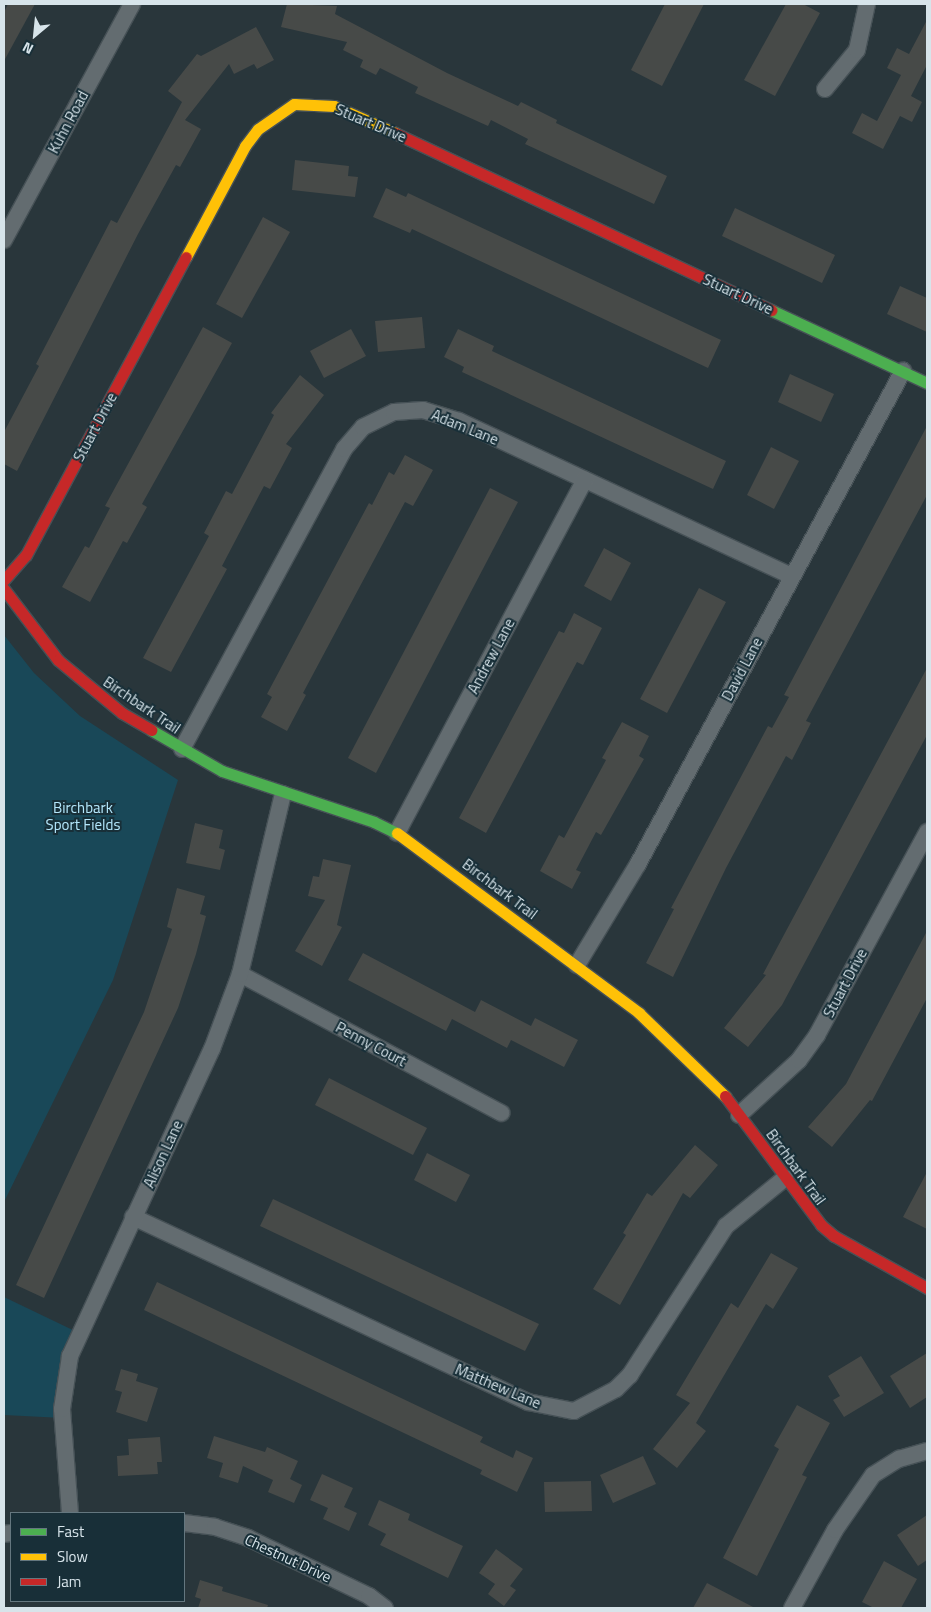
<!DOCTYPE html>
<html>
<head>
<meta charset="utf-8">
<style>
	body { margin:0 }
	#map { position:relative; width:931px; height:1612px; overflow:hidden; background:#29363b; font-family:"Titillium Web",sans-serif }
	div>[style] { position:absolute }
	[style*='--x'] { left:calc(var(--x)*1px); top:calc(var(--y)*1px); width:calc(var(--w)*1px); rotate:calc(var(--a)*1deg) }
	.green>* { inset:0; background:#194858 }
	.building>* { inset:0; background:#474a48 }
	.roads { filter:drop-shadow(1px 0 #465156) drop-shadow(-1px 0 #465156) drop-shadow(0 1px #465156) drop-shadow(0 -1px #465156) }
	.street>* { height:16px; margin:-8px; padding:0 8px; transform-origin:8px; border-radius:8px; background:#636c70 }
	.fast>* { height:11px; margin:-5.5px; padding:0 5.5px; transform-origin:5.5px; border-radius:5.5px; background:#4caf50 }
	.slow>* { height:11px; margin:-5.5px; padding:0 5.5px; transform-origin:5.5px; border-radius:5.5px; background:#ffc107 }
	.jam>* { height:11px; margin:-5.5px; padding:0 5.5px; transform-origin:5.5px; border-radius:5.5px; background:#c62828 }
	span { translate:-50% -50%; white-space:nowrap; text-align:center; line-height:1.15; -webkit-text-stroke:4px #182f38; paint-order:stroke }
	.street-label { font-size:15px; color:#d7e4ea }
	.park-label { font-size:15px; color:#b4e7fc }
	.frame { position:absolute; inset:0; border:5px solid #d7e4ea; pointer-events:none }
	.legend { position:absolute; left:10px; top:1512px; width:175px; height:90px; box-sizing:border-box; background:#182f38; border:1px solid #64777f; margin:0; padding:6px 9px; list-style:none; font-size:15px; color:#d7e4ea }
	.legend li { display:flex; align-items:center; gap:10px; height:25px }
	.legend b { width:25px; border:1px solid #64777f }
	.north { position:absolute; left:10px; top:10px; width:50px; height:50px; -webkit-text-stroke:4px #182f38; paint-order:stroke; rotate:208deg; font-size:14px; font-weight:700; line-height:20px; text-align:center; color:#d7e4ea }
	.north::after { content:''; display:block; margin:auto; width:18px; height:22px; background:#d7e4ea; clip-path:polygon(50% 0,100% 100%,50% 72%,0 100%) }
</style>
</head>
<body>
<div id="map">
	<div class="green">
		<div style="clip-path:polygon(4px 635px,34px 673px,80px 716px,178px 780px,113px 980px,4px 1202px)"></div>
		<div style="clip-path:polygon(4px 1297px,79px 1333px,63px 1418px,4px 1415px)"></div>
	</div>
	<div class="building">
		<div style="clip-path:polygon(8px 4px,35px 4px,4px 61px,4px 12px)"></div>
		<div style="clip-path:polygon(287px 4px,337px 6px,335px 14px,447px 73px,518px 106px,521px 102px,557px 120px,556px 123px,667px 176px,654px 204px,525px 144px,528px 139px,491px 120px,488px 126px,415px 93px,418px 87px,380px 68px,376px 75px,360px 67px,363px 60px,343px 50px,347px 42px,281px 27px)"></div>
		<div style="clip-path:polygon(665px 4px,704px 4px,662px 86px,631px 70px)"></div>
		<div style="clip-path:polygon(786px 4px,803px 4px,820px 13px,775px 96px,744px 80px)"></div>
		<div style="clip-path:polygon(927px 20px,927px 65px,911px 96px,922px 102px,912px 122px,900px 116px,883px 149px,852px 133px,862px 113px,877px 121px,901px 75px,887px 68px,897px 48px,909px 54px)"></div>
		<div style="clip-path:polygon(256px 27px,274px 60px,257px 69px,254px 64px,234px 74px,229px 64px,185px 120px,201px 129px,180px 167px,176px 165px,138px 234px,17px 471px,4px 464px,4px 432px,39px 366px,36px 364px,111px 220px,117px 223px,182px 102px,168px 91px,197px 54px,201px 56px)"></div>
		<div style="clip-path:polygon(295px 160px,349px 166px,348px 176px,358px 177px,355px 197px,292px 190px)"></div>
		<div style="clip-path:polygon(386px 188px,406px 197px,408px 193px,721px 340px,708px 368px,412px 229px,410px 233px,373px 217px)"></div>
		<div style="clip-path:polygon(735px 208px,835px 255px,822px 283px,722px 236px)"></div>
		<div style="clip-path:polygon(263px 217px,290px 232px,242px 318px,216px 304px)"></div>
		<div style="clip-path:polygon(900px 286px,927px 298px,927px 332px,887px 314px)"></div>
		<div style="clip-path:polygon(422px 317px,425px 348px,378px 352px,375px 321px)"></div>
		<div style="clip-path:polygon(203px 327px,232px 343px,142px 504px,147px 507px,127px 543px,123px 541px,90px 602px,62px 587px,85px 546px,89px 548px,110px 508px,105px 506px)"></div>
		<div style="clip-path:polygon(351px 329px,366px 356px,324px 378px,310px 351px)"></div>
		<div style="clip-path:polygon(458px 329px,494px 346px,492px 351px,726px 461px,713px 489px,462px 372px,464px 367px,444px 357px)"></div>
		<div style="clip-path:polygon(790px 374px,834px 394px,821px 422px,778px 402px)"></div>
		<div style="clip-path:polygon(300px 375px,324px 395px,286px 444px,292px 448px,270px 489px,264px 486px,222px 566px,227px 569px,171px 672px,143px 658px,209px 536px,204px 533px,226px 491px,232px 494px,274px 415px,271px 413px)"></div>
		<div style="clip-path:polygon(927px 426px,927px 495px,806px 721px,811px 723px,792px 760px,786px 756px,726px 868px,673px 977px,646px 963px,674px 909px,671px 908px,768px 726px,772px 728px,789px 697px,784px 695px)"></div>
		<div style="clip-path:polygon(771px 447px,799px 461px,774px 509px,747px 495px)"></div>
		<div style="clip-path:polygon(405px 455px,433px 470px,413px 506px,405px 502px,303px 693px,306px 695px,287px 731px,261px 717px,272px 697px,267px 694px,369px 503px,372px 505px,389px 472px,394px 475px)"></div>
		<div style="clip-path:polygon(490px 488px,518px 502px,376px 773px,348px 758px)"></div>
		<div style="clip-path:polygon(604px 548px,631px 563px,611px 601px,584px 586px)"></div>
		<div style="clip-path:polygon(699px 588px,726px 602px,667px 713px,640px 699px)"></div>
		<div style="clip-path:polygon(574px 613px,602px 628px,583px 665px,577px 662px,486px 833px,459px 818px,559px 631px,564px 633px)"></div>
		<div style="clip-path:polygon(927px 668px,927px 735px,782px 1005px,748px 1047px,724px 1028px,766px 975px,763px 974px,786px 931px)"></div>
		<div style="clip-path:polygon(622px 722px,649px 736px,639px 756px,644px 759px,601px 835px,596px 832px,576px 870px,581px 872px,572px 889px,540px 871px,559px 835px,564px 838px,606px 760px,602px 758px)"></div>
		<div style="clip-path:polygon(195px 823px,223px 830px,219px 848px,225px 850px,220px 870px,186px 863px)"></div>
		<div style="clip-path:polygon(323px 859px,351px 865px,337px 925px,342px 927px,322px 966px,295px 951px,325px 900px,308px 896px,313px 876px,319px 877px)"></div>
		<div style="clip-path:polygon(177px 888px,205px 896px,200px 914px,206px 916px,196px 954px,178px 1008px,44px 1298px,16px 1285px,144px 1012px,172px 929px,167px 927px)"></div>
		<div style="clip-path:polygon(927px 931px,927px 998px,872px 1101px,870px 1100px,832px 1147px,808px 1127px,846px 1084px)"></div>
		<div style="clip-path:polygon(363px 953px,475px 1012px,481px 1000px,531px 1026px,535px 1018px,578px 1040px,564px 1067px,511px 1040px,507px 1048px,452px 1019px,446px 1031px,348px 980px)"></div>
		<div style="clip-path:polygon(329px 1078px,427px 1128px,413px 1155px,315px 1105px)"></div>
		<div style="clip-path:polygon(695px 1145px,718px 1165px,690px 1198px,683px 1193px,620px 1305px,593px 1289px,626px 1235px,623px 1233px,647px 1193px,652px 1196px)"></div>
		<div style="clip-path:polygon(427px 1153px,470px 1175px,456px 1202px,414px 1180px)"></div>
		<div style="clip-path:polygon(927px 1172px,927px 1229px,903px 1217px)"></div>
		<div style="clip-path:polygon(273px 1199px,539px 1324px,525px 1351px,260px 1226px)"></div>
		<div style="clip-path:polygon(771px 1253px,798px 1268px,773px 1309px,766px 1304px,696px 1423px,706px 1431px,677px 1468px,653px 1449px,690px 1403px,676px 1395px,731px 1303px,738px 1308px)"></div>
		<div style="clip-path:polygon(157px 1282px,483px 1437px,480px 1442px,513px 1458px,516px 1450px,533px 1458px,517px 1492px,480px 1474px,482px 1470px,144px 1310px)"></div>
		<div style="clip-path:polygon(927px 1353px,927px 1397px,910px 1408px,890px 1376px)"></div>
		<div style="clip-path:polygon(861px 1356px,884px 1393px,844px 1417px,833px 1400px,840px 1396px,828px 1376px)"></div>
		<div style="clip-path:polygon(121px 1369px,138px 1374px,136px 1381px,158px 1388px,147px 1422px,116px 1412px,122px 1392px,115px 1390px)"></div>
		<div style="clip-path:polygon(797px 1405px,830px 1423px,802px 1475px,807px 1477px,757px 1576px,723px 1558px,779px 1449px,774px 1446px)"></div>
		<div style="clip-path:polygon(214px 1436px,265px 1452px,267px 1447px,298px 1461px,290px 1479px,302px 1485px,294px 1503px,268px 1492px,273px 1480px,243px 1466px,238px 1483px,219px 1477px,223px 1463px,207px 1458px)"></div>
		<div style="clip-path:polygon(160px 1437px,162px 1462px,157px 1462px,158px 1474px,118px 1476px,117px 1456px,129px 1455px,128px 1439px)"></div>
		<div style="clip-path:polygon(643px 1456px,656px 1484px,613px 1503px,600px 1475px)"></div>
		<div style="clip-path:polygon(322px 1474px,353px 1488px,344px 1507px,357px 1513px,349px 1531px,323px 1519px,328px 1508px,310px 1500px)"></div>
		<div style="clip-path:polygon(591px 1481px,592px 1511px,545px 1512px,544px 1482px)"></div>
		<div style="clip-path:polygon(379px 1500px,410px 1514px,408px 1520px,463px 1546px,448px 1578px,380px 1545px,386px 1534px,368px 1525px)"></div>
		<div style="clip-path:polygon(927px 1515px,927px 1560px,918px 1566px,897px 1535px)"></div>
		<div style="clip-path:polygon(496px 1549px,523px 1569px,510px 1586px,516px 1590px,504px 1606px,488px 1594px,495px 1584px,479px 1573px)"></div>
		<div style="clip-path:polygon(884px 1561px,917px 1579px,901px 1608px,874px 1608px,862px 1602px)"></div>
		<div style="clip-path:polygon(200px 1580px,223px 1587px,222px 1591px,268px 1605px,267px 1608px,198px 1608px,201px 1599px,195px 1597px)"></div>
		<div style="clip-path:polygon(707px 1583px,755px 1608px,693px 1608px)"></div>
	</div>
	<div class="roads">
		<div class="street">
			<div style="--x:825;--y:89;--w:50;--a:-50.6"></div>
			<div style="--x:857;--y:50;--w:47;--a:-77.7"></div>
			<div style="--x:4;--y:240;--w:268;--a:-61.5"></div>
			<div style="--x:182;--y:749;--w:341;--a:-61.6"></div>
			<div style="--x:344;--y:449;--w:29;--a:-49"></div>
			<div style="--x:363;--y:427;--w:34;--a:-26"></div>
			<div style="--x:394;--y:412;--w:29;--a:-4"></div>
			<div style="--x:423;--y:410;--w:38;--a:17"></div>
			<div style="--x:459;--y:421;--w:367;--a:25"></div>
			<div style="--x:397;--y:833;--w:400;--a:-62"></div>
			<div style="--x:577;--y:965;--w:118;--a:-58.9"></div>
			<div style="--x:638;--y:864;--w:560;--a:-61.74"></div>
			<div style="--x:240;--y:974;--w:296;--a:28"></div>
			<div style="--x:739;--y:1115;--w:81;--a:-42.5"></div>
			<div style="--x:799;--y:1060;--w:31;--a:-54"></div>
			<div style="--x:817;--y:1035;--w:231;--a:-61.5"></div>
			<div style="--x:133;--y:1217;--w:436;--a:25.1"></div>
			<div style="--x:528;--y:1402;--w:47;--a:11.1"></div>
			<div style="--x:574;--y:1411;--w:47;--a:-27.6"></div>
			<div style="--x:616;--y:1389;--w:20;--a:-45"></div>
			<div style="--x:630;--y:1375;--w:177;--a:-57.2"></div>
			<div style="--x:726;--y:1226;--w:76;--a:-39.1"></div>
			<div style="--x:70;--y:1513;--w:104;--a:-94.4"></div>
			<div style="--x:62;--y:1409;--w:54;--a:-81.4"></div>
			<div style="--x:70;--y:1356;--w:338;--a:-65.2"></div>
			<div style="--x:212;--y:1049;--w:80;--a:-69.5"></div>
			<div style="--x:240;--y:974;--w:185;--a:-76.6"></div>
			<div style="--x:184;--y:1523;--w:31;--a:7"></div>
			<div style="--x:215;--y:1527;--w:35;--a:18"></div>
			<div style="--x:248;--y:1538;--w:134;--a:25.6"></div>
			<div style="--x:369;--y:1596;--w:20;--a:37"></div>
			<div style="--x:4;--y:1534;--w:7;--a:-8"></div>
			<div style="--x:792;--y:1608;--w:89;--a:-61.1"></div>
			<div style="--x:835;--y:1530;--w:67;--a:-55.4"></div>
			<div style="--x:873;--y:1475;--w:31;--a:-32"></div>
			<div style="--x:899;--y:1459;--w:29;--a:-16"></div>
		</div>
		<div class="fast">
			<div style="--x:771;--y:310;--w:172;--a:25.1"></div>
			<div style="--x:151;--y:730;--w:82;--a:30"></div>
			<div style="--x:222;--y:771;--w:160;--a:18.5"></div>
			<div style="--x:374;--y:822;--w:25;--a:26"></div>
		</div>
		<div class="slow">
			<div style="--x:186;--y:257;--w:126;--a:-62"></div>
			<div style="--x:245;--y:146;--w:21;--a:-53"></div>
			<div style="--x:258;--y:129;--w:44;--a:-34.8"></div>
			<div style="--x:294;--y:104;--w:40;--a:2.9"></div>
			<div style="--x:334;--y:106;--w:67;--a:23.9"></div>
			<div style="--x:397;--y:833;--w:302;--a:36.6"></div>
			<div style="--x:639;--y:1013;--w:120;--a:44"></div>
		</div>
		<div class="jam">
			<div style="--x:395;--y:133;--w:416;--a:25.2"></div>
			<div style="--x:4;--y:580;--w:33;--a:-49"></div>
			<div style="--x:26;--y:555;--w:338;--a:-61.8"></div>
			<div style="--x:4;--y:589;--w:89;--a:52.7"></div>
			<div style="--x:58;--y:660;--w:83;--a:39.6"></div>
			<div style="--x:122;--y:713;--w:34;--a:30"></div>
			<div style="--x:725;--y:1096;--w:161;--a:53.3"></div>
			<div style="--x:821;--y:1225;--w:17;--a:40"></div>
			<div style="--x:834;--y:1236;--w:107;--a:29.2"></div>
		</div>
	</div>
	<div class="street-label">
		<span style="left:68px;top:122px;rotate:-62deg">Kuhn Road</span>
		<span style="left:371px;top:123px;rotate:23deg">Stuart Drive</span>
		<span style="left:738px;top:294px;rotate:25deg">Stuart Drive</span>
		<span style="left:95px;top:427px;rotate:-62deg">Stuart Drive</span>
		<span style="left:465px;top:427px;rotate:22deg">Adam Lane</span>
		<span style="left:491px;top:656px;rotate:-62deg">Andrew Lane</span>
		<span style="left:742px;top:669px;rotate:-62deg">David Lane</span>
		<span style="left:142px;top:705px;rotate:34deg">Birchbark Trail</span>
		<span style="left:500px;top:889px;rotate:37deg">Birchbark Trail</span>
		<span style="left:845px;top:983px;rotate:-62deg">Stuart Drive</span>
		<span style="left:371px;top:1044px;rotate:28deg">Penny Court</span>
		<span style="left:163px;top:1154px;rotate:-65deg">Alison Lane</span>
		<span style="left:796px;top:1167px;rotate:54deg">Birchbark Trail</span>
		<span style="left:498px;top:1386px;rotate:23deg">Matthew Lane</span>
		<span style="left:288px;top:1558px;rotate:25deg">Chestnut Drive</span>
	</div>
	<div class="park-label">
		<span style="left:83px;top:816px">Birchbark<br>Sport Fields</span>
	</div>
	<div class="frame"></div>
	<ul class="legend">
	<li><b style="height:6px;background:#4caf50"></b>Fast</li>
	<li><b style="height:6px;background:#ffc107"></b>Slow</li>
	<li><b style="height:6px;background:#c62828"></b>Jam</li>
	</ul>
	<div class="north">N</div>
</div>
</body>
</html>
